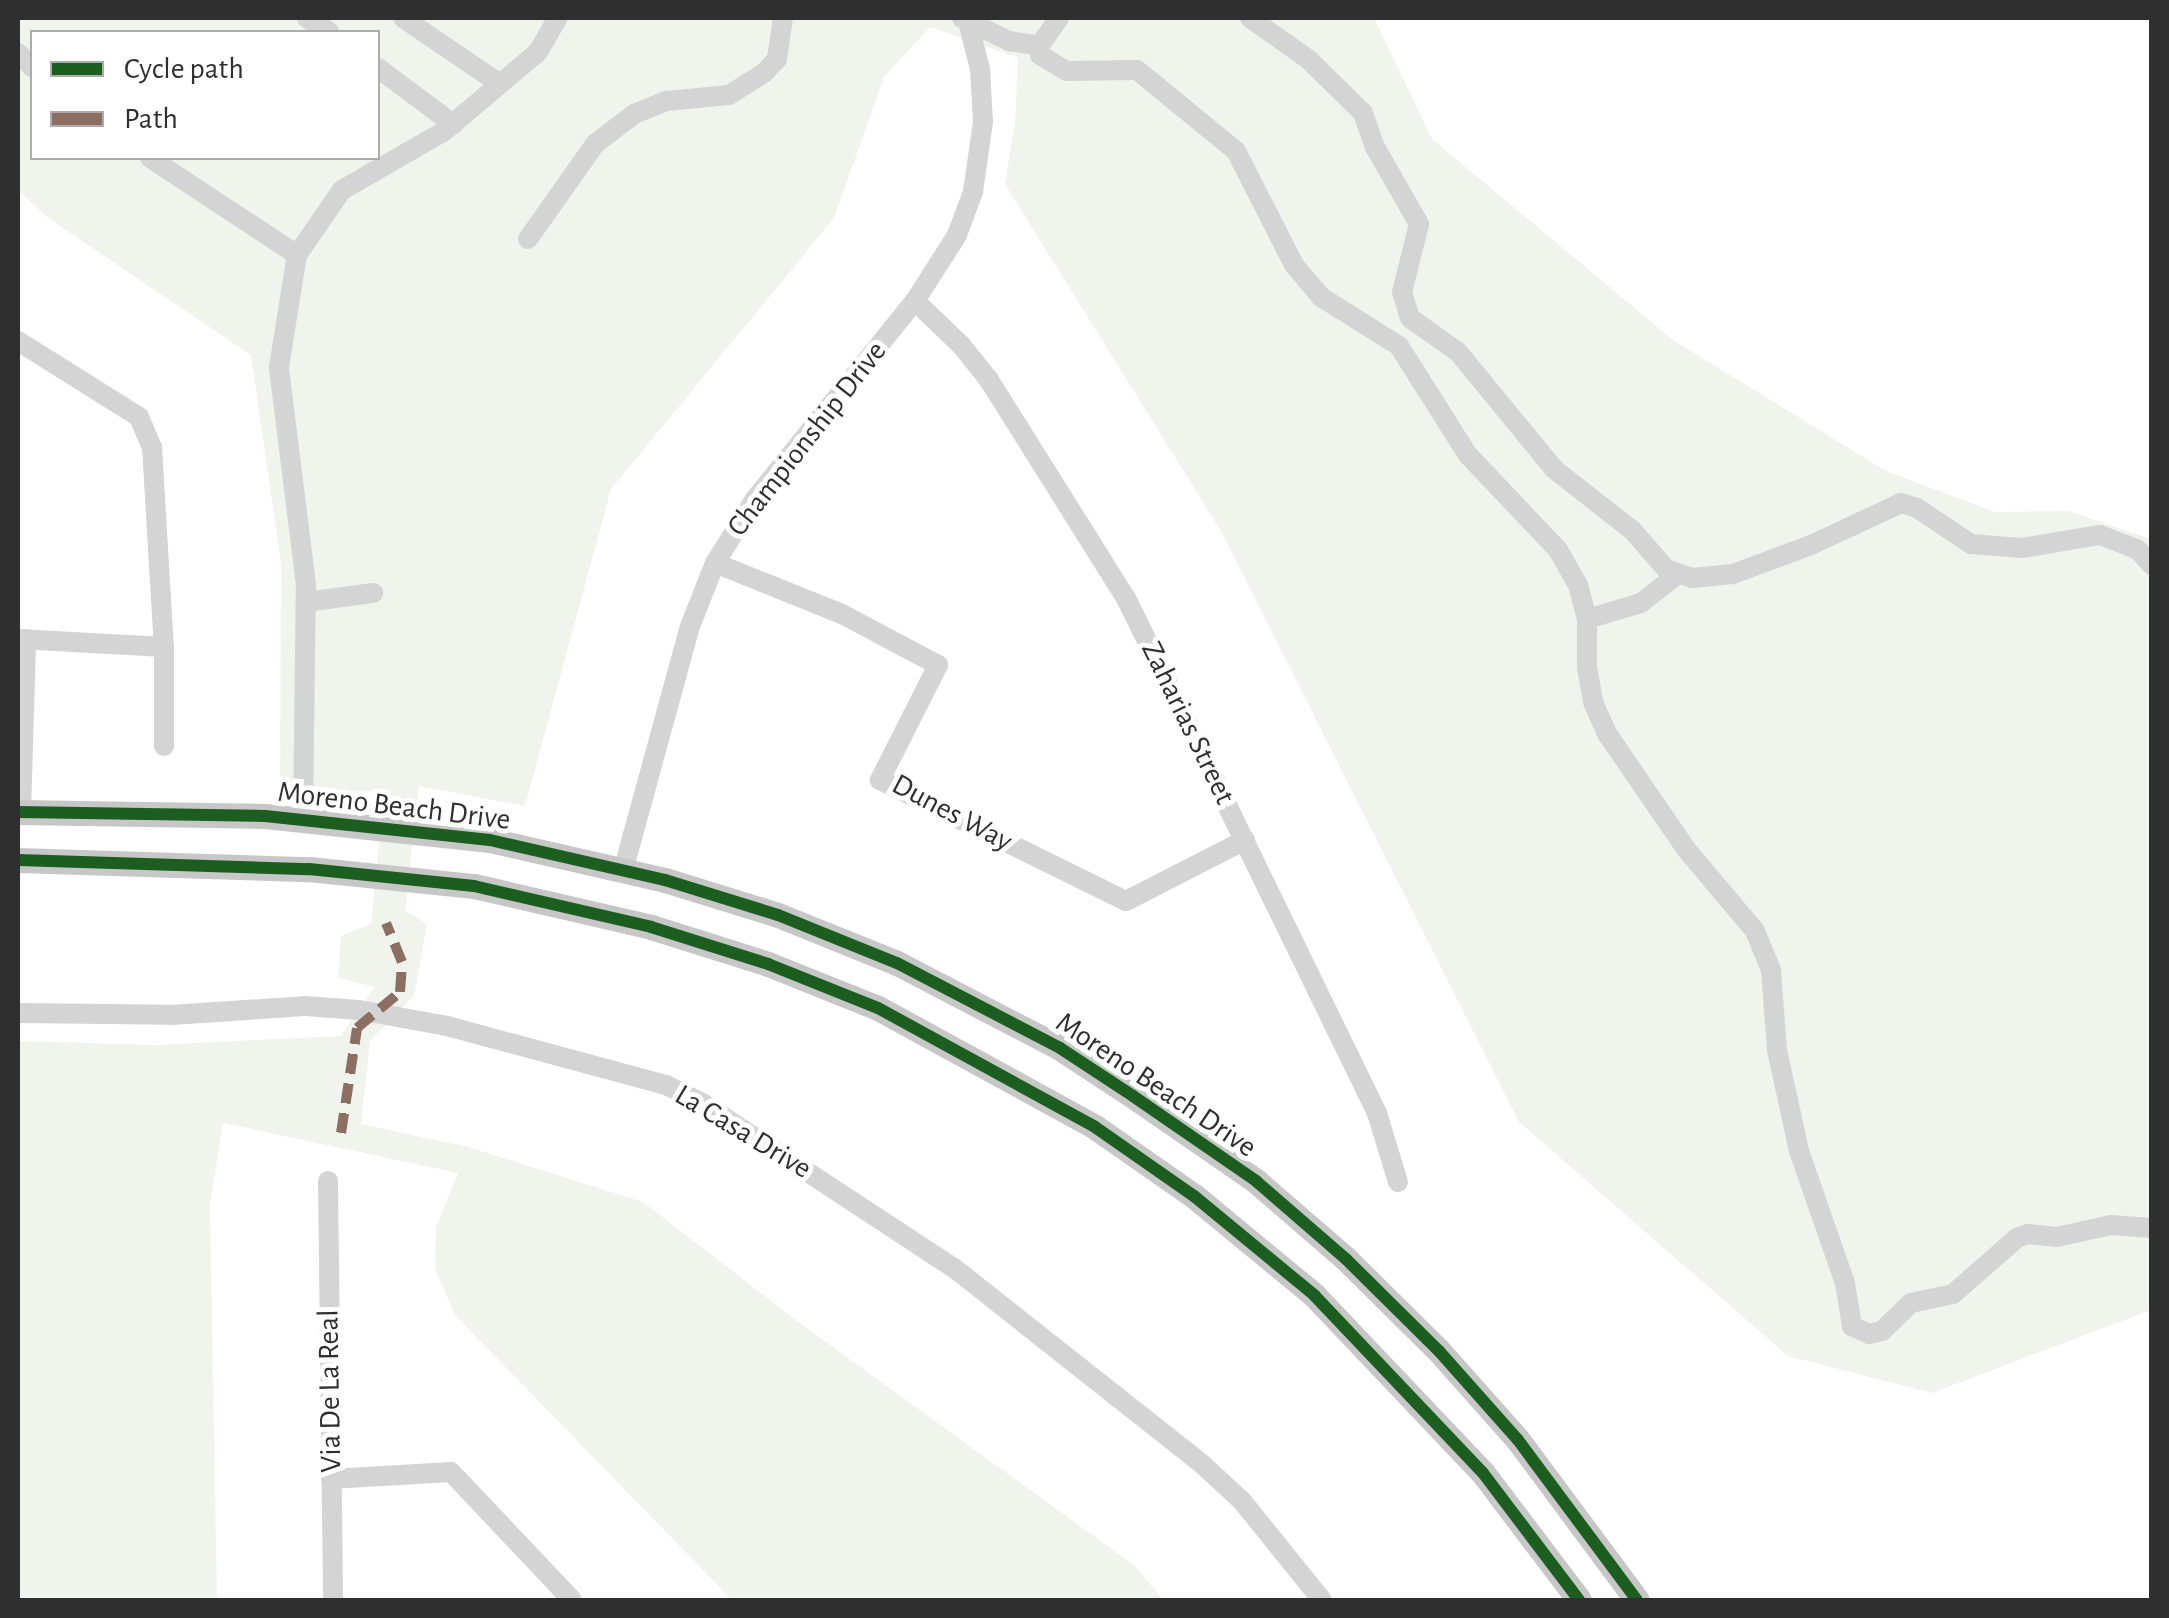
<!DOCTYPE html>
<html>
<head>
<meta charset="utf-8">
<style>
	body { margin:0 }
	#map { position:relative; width:2169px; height:1618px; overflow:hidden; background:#fff; font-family:"Alegreya Sans",sans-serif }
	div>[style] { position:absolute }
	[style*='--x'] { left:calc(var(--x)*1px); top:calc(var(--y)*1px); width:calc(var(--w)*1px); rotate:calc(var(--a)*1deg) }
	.green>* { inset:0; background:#f0f4ed }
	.minor>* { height:20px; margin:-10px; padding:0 10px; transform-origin:10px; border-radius:10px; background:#d4d4d4 }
	.major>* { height:25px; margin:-12.5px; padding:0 12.5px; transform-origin:12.5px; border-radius:12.5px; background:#c7c7c7 }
	.quiet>* { height:10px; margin-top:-5px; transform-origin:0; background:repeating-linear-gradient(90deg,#8d6e63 0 20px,transparent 0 30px) }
	.cycleway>* { height:12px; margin:-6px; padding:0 6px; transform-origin:6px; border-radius:6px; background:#1b5e20 }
	span { translate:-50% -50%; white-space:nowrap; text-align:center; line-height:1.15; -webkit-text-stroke:10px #fff; paint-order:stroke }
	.street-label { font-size:30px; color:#2f2f2f }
	.frame { position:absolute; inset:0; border:20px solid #2f2f2f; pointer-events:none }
	.legend { position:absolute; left:30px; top:30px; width:350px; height:130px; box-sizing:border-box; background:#fff; border:2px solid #acacac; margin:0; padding:12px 18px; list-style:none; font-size:30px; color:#2f2f2f }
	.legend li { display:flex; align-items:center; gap:20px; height:50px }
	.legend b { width:50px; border:2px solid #acacac }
</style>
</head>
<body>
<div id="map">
	<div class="green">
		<div style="clip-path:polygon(evenodd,18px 18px,1374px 18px,1432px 139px,1673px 340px,1886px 471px,1995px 512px,2069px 511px,2151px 539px,2151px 1310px,1932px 1393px,1788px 1356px,1519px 1122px,1221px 531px,1005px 184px,1015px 123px,1018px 58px,930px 27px,884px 77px,834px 218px,611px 489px,525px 806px,419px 786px,405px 911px,427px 924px,414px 996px,370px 1041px,361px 1124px,468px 1147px,643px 1202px,797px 1321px,1135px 1566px,1163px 1600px,732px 1600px,455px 1315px,435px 1269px,436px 1227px,458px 1173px,223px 1123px,210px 1205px,217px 1600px,18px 1600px,18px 1041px,155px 1045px,341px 1036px,375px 987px,338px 978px,341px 936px,371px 924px,384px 791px,280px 793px,281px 564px,251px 355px,48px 218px,18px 190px,18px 18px,32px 32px,378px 32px,378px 158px,32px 158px,32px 32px)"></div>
	</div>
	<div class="minor">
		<div style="--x:307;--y:18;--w:26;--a:32"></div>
		<div style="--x:403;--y:18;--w:117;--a:34.2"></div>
		<div style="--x:962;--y:18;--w:52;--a:26.1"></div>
		<div style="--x:1009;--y:41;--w:30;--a:9"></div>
		<div style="--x:1250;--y:18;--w:71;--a:35.3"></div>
		<div style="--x:1308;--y:59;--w:77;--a:44.5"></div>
		<div style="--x:1363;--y:113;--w:36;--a:71"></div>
		<div style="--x:1375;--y:147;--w:89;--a:60.3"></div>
		<div style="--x:1419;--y:224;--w:70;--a:104"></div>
		<div style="--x:1402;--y:292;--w:27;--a:73"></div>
		<div style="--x:1410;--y:318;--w:59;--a:35.3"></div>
		<div style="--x:1458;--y:352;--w:151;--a:50.6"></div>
		<div style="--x:1554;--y:469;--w:100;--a:38.1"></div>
		<div style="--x:1633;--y:531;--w:50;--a:49"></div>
		<div style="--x:1666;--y:569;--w:28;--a:19"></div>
		<div style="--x:1692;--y:578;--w:41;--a:-5.6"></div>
		<div style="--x:1733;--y:574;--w:83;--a:-20.4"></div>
		<div style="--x:1811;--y:545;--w:99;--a:-25"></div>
		<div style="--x:1901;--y:503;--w:17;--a:17"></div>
		<div style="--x:1917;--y:508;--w:65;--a:33.7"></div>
		<div style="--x:1971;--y:544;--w:51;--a:4.5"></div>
		<div style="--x:2022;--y:548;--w:79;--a:-9.5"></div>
		<div style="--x:2100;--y:535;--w:40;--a:21"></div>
		<div style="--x:2137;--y:549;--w:22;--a:47"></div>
		<div style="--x:1039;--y:46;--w:9;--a:84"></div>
		<div style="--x:1040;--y:55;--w:31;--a:31"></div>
		<div style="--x:1067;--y:71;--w:70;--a:-0.8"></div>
		<div style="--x:1137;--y:70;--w:128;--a:39.3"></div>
		<div style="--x:1236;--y:151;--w:128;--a:63"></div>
		<div style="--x:1294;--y:265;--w:42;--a:49.8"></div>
		<div style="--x:1321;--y:297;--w:92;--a:32.1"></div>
		<div style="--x:1399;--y:346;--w:129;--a:57.7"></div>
		<div style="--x:1468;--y:455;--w:131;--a:46.5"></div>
		<div style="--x:1558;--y:550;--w:40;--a:60.3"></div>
		<div style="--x:1578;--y:585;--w:35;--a:75"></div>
		<div style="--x:1587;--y:619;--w:48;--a:90"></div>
		<div style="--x:1587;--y:667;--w:36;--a:80"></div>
		<div style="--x:1593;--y:702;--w:36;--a:66"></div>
		<div style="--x:1608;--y:735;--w:138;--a:55.6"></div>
		<div style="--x:1686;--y:849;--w:107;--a:49.9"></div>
		<div style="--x:1755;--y:931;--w:42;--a:67.7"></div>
		<div style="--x:1771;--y:970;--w:80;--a:85.7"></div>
		<div style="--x:1777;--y:1050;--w:103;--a:77.7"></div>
		<div style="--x:1799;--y:1151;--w:140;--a:70.8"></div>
		<div style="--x:1845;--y:1283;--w:44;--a:80.8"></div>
		<div style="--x:1852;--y:1326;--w:19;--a:25"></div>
		<div style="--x:1869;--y:1334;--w:13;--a:-13"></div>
		<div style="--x:1882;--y:1331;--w:40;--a:-44"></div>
		<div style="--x:1911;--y:1303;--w:43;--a:-12.1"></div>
		<div style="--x:1953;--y:1294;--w:85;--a:-41.2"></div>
		<div style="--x:2017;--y:1238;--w:12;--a:-20"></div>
		<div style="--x:2028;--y:1234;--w:29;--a:6"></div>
		<div style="--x:2057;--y:1237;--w:55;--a:-12.5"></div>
		<div style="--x:2111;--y:1225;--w:41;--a:4.2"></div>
		<div style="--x:1039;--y:46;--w:34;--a:-54"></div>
		<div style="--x:18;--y:53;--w:20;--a:45"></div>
		<div style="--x:378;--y:68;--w:94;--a:36.7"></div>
		<div style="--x:150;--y:158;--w:176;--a:33.4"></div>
		<div style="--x:528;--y:239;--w:116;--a:-54.8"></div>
		<div style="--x:595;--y:144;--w:49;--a:-37.6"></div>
		<div style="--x:634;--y:114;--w:35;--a:-22"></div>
		<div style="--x:667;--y:101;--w:62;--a:-5.5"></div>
		<div style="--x:729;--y:95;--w:41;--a:-32.2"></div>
		<div style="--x:764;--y:73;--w:19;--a:-47"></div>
		<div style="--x:777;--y:59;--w:41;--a:-81.7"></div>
		<div style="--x:915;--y:301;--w:64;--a:43.7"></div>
		<div style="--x:961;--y:345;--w:45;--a:51.3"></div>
		<div style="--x:989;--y:380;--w:257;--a:57.9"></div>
		<div style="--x:1126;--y:598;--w:573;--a:64.02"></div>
		<div style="--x:1377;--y:1113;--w:72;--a:73.1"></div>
		<div style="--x:18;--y:341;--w:143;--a:32.1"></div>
		<div style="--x:139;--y:417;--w:33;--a:67"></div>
		<div style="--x:152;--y:447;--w:200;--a:86.6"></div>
		<div style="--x:164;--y:647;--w:146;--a:-176.9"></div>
		<div style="--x:715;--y:563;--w:137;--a:21.9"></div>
		<div style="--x:842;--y:614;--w:109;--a:28"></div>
		<div style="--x:938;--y:665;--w:129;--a:116.8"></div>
		<div style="--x:880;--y:780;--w:274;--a:26.2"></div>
		<div style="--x:1126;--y:901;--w:134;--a:-27.1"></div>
		<div style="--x:306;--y:602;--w:68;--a:-7.7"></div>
		<div style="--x:1587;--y:619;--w:56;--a:-16.5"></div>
		<div style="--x:1641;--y:603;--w:47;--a:-38.1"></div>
		<div style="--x:164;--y:746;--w:99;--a:-90"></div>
		<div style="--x:21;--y:812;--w:173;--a:-88.3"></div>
		<div style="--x:303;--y:819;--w:234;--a:-89.3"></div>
		<div style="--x:306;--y:585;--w:220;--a:-97.1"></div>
		<div style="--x:279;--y:367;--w:113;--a:-80.9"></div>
		<div style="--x:297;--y:255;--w:79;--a:-55.3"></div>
		<div style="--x:342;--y:190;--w:116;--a:-29.9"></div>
		<div style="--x:443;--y:132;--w:124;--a:-40.1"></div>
		<div style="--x:538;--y:52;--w:39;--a:-60"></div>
		<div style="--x:623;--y:871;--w:251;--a:-74.7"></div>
		<div style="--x:689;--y:629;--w:71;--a:-68.5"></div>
		<div style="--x:715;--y:563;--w:75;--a:-58"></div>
		<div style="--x:755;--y:499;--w:255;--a:-51.1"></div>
		<div style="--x:915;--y:301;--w:78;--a:-57.5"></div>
		<div style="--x:957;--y:235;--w:46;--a:-69.6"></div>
		<div style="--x:973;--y:192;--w:71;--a:-81.9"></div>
		<div style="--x:983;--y:122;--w:53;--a:-93.2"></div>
		<div style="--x:980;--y:69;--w:53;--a:-104.3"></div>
		<div style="--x:18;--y:1013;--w:153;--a:0.7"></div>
		<div style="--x:171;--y:1015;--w:134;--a:-3.8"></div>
		<div style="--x:305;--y:1006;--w:54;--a:4.2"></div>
		<div style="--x:359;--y:1010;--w:89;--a:10.3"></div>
		<div style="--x:447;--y:1026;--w:227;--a:15.1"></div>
		<div style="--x:666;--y:1085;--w:42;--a:26.6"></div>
		<div style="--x:704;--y:1104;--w:299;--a:33.3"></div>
		<div style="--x:954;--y:1268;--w:318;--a:38.3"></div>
		<div style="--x:1203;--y:1465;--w:53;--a:42.7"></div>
		<div style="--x:1242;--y:1501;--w:127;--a:51.1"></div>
		<div style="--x:328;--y:1181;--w:419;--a:89.3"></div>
		<div style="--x:331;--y:1479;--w:120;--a:-3.3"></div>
		<div style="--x:451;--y:1472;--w:176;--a:46.6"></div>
	</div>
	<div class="major">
		<div style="--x:18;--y:812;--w:247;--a:0.9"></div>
		<div style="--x:265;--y:816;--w:226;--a:6.1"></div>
		<div style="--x:490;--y:840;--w:180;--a:12.9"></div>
		<div style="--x:665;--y:880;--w:118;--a:17.2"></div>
		<div style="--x:778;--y:915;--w:128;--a:22"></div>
		<div style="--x:897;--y:963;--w:184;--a:27.5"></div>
		<div style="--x:1060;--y:1048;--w:87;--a:33.3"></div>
		<div style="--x:1133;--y:1096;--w:150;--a:34.6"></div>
		<div style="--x:1256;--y:1181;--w:119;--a:40.9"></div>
		<div style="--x:1346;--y:1259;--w:131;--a:44.7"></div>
		<div style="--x:1439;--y:1351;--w:119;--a:48.4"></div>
		<div style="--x:1518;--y:1440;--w:199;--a:53.4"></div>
		<div style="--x:18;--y:860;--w:291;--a:1.8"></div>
		<div style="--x:309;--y:869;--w:166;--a:5.9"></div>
		<div style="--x:474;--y:886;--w:182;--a:13"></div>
		<div style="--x:651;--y:927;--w:123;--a:17.5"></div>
		<div style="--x:768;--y:964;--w:118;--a:21.8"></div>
		<div style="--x:878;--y:1008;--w:247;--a:28.7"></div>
		<div style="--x:1095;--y:1127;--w:121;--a:34.9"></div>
		<div style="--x:1194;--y:1196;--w:156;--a:39.5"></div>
		<div style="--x:1314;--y:1295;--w:245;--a:46.5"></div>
		<div style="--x:1483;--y:1473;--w:159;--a:52.9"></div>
	</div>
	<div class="quiet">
		<div style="--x:341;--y:1133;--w:106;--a:-81.3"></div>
		<div style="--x:357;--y:1028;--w:56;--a:-39.9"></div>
		<div style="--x:400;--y:992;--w:30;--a:-86"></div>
		<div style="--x:402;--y:962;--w:42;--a:-112.3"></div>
	</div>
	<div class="cycleway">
		<div style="--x:18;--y:812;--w:247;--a:0.9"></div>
		<div style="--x:265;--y:816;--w:226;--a:6.1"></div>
		<div style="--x:490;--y:840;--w:180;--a:12.9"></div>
		<div style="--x:665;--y:880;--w:118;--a:17.2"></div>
		<div style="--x:778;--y:915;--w:128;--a:22"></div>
		<div style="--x:897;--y:963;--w:184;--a:27.5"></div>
		<div style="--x:1060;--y:1048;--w:87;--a:33.3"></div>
		<div style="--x:1133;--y:1096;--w:150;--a:34.6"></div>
		<div style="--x:1256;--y:1181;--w:119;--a:40.9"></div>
		<div style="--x:1346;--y:1259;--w:131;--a:44.7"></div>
		<div style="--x:1439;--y:1351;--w:119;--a:48.4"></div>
		<div style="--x:1518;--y:1440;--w:199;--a:53.4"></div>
		<div style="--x:18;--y:860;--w:291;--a:1.8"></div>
		<div style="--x:309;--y:869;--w:166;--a:5.9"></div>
		<div style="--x:474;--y:886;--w:182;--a:13"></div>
		<div style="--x:651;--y:927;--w:123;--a:17.5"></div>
		<div style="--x:768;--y:964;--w:118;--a:21.8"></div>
		<div style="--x:878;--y:1008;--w:247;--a:28.7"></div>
		<div style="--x:1095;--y:1127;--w:121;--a:34.9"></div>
		<div style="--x:1194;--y:1196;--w:156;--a:39.5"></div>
		<div style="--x:1314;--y:1295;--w:245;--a:46.5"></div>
		<div style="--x:1483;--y:1473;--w:159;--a:52.9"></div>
	</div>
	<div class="street-label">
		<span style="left:807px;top:439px;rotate:-52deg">Championship Drive</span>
		<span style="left:1188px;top:723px;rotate:64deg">Zaharias Street</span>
		<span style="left:394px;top:806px;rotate:7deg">Moreno Beach Drive</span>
		<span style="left:952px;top:813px;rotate:28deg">Dunes Way</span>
		<span style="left:1156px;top:1085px;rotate:34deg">Moreno Beach Drive</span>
		<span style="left:743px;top:1132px;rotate:31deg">La Casa Drive</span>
		<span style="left:330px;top:1391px;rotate:-91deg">Via De La Real</span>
	</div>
	<div class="frame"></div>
	<ul class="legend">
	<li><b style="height:12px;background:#1b5e20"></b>Cycle path</li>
	<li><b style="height:12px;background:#8d6e63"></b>Path</li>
	</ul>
</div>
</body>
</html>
